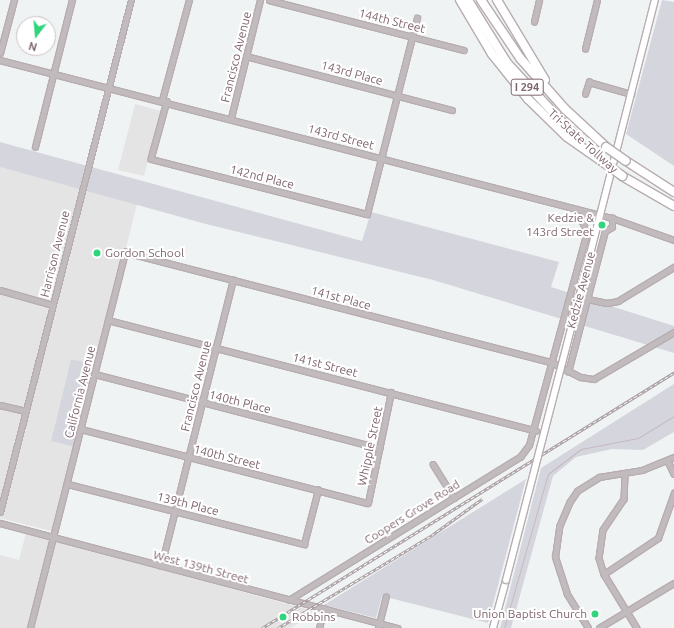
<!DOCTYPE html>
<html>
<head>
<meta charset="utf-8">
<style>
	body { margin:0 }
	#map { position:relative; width:674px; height:628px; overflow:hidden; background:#f0f3f4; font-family:Ubuntu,sans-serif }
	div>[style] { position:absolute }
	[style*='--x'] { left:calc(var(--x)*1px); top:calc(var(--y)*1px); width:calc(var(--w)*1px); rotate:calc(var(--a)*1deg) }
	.built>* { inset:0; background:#e4e4e4 }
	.green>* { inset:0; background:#d5d6dd }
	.stream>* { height:1px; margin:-0.5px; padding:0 0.5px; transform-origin:0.5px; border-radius:0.5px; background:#c7b8c0 }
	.roads { filter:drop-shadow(1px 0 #b7adb0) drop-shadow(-1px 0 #b7adb0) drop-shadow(0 1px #b7adb0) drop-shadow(0 -1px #b7adb0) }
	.street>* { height:4.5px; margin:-2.25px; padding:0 2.25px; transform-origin:2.25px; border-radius:2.25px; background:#c2bbbd }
	.secondary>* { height:6px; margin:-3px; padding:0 3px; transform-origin:3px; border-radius:3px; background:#fff }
	.highway>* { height:8px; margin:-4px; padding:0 4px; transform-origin:4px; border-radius:4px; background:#fff }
	.rail>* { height:2.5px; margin-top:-1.25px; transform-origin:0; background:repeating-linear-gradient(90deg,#fff 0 3px,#a89da0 0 6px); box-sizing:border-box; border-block:1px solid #a89da0 }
	.bridges { filter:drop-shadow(1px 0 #b7adb0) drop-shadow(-1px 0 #b7adb0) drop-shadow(0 1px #b7adb0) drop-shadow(0 -1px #b7adb0) }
	.secondary-bridge>* { height:6px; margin:-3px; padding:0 3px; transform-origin:3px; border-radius:3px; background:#fff }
	.highway-bridge>* { height:8px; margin:-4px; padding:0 4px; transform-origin:4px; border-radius:4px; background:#fff }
	.dots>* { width:11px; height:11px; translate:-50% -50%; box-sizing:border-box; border:2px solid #fff; border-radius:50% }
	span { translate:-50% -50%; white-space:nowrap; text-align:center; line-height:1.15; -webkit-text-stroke:4px #fff; paint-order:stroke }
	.shield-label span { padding:1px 3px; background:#fff; border:1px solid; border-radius:3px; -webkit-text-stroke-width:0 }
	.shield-label { font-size:11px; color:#7f656d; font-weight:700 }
	.street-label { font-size:12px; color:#7f656d }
	.poi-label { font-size:12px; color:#7f656d }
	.right { translate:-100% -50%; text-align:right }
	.left { translate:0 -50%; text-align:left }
	.north { position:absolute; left:16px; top:16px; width:40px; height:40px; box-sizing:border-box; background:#fff; border:1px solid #ccc1c5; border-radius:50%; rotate:196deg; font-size:11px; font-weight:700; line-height:16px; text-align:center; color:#7f656d }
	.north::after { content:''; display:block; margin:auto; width:14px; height:18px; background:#30d47d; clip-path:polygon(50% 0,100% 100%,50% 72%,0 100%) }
</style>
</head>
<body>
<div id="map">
	<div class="built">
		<div style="clip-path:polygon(135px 104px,161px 111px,144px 176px,118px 170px)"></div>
		<div style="clip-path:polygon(0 167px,137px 204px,97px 365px,71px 359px,51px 441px,76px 448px,55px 532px,0 518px)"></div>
		<div style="clip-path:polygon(26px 533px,317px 612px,291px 628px,0 628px,0 555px,19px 560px)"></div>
	</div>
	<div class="green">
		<div style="clip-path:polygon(662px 0,674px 2px,674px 166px,626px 134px)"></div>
		<div style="clip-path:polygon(0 142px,362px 241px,371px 212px,559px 262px,551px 287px,674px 326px,674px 353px,433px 280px,206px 224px,0 167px)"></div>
		<div style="clip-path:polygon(71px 359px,94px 364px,74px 447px,51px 441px)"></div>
		<div style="clip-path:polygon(674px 384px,674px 432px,643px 450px,612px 449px,576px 457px,553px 476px,511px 628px,500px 628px,541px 468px)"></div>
		<div style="clip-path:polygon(526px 479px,488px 623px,382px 596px,376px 618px,324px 605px)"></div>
	</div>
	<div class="stream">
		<div style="--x:504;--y:628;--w:160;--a:-74.1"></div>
		<div style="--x:548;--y:474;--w:41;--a:-37.1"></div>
		<div style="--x:581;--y:449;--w:58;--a:-10.9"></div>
		<div style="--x:638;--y:438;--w:42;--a:-31.4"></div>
	</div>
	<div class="roads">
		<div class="street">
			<div style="--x:269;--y:0;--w:201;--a:14.4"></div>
			<div style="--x:534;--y:22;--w:23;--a:-77"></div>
			<div style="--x:585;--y:49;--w:50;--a:-76.2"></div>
			<div style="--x:0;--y:53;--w:55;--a:-75.2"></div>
			<div style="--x:246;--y:56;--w:213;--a:14.7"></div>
			<div style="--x:0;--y:60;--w:632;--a:14.48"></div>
			<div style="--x:612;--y:218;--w:66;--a:19.5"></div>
			<div style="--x:585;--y:94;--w:13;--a:-72"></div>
			<div style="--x:589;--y:82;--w:44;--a:15.9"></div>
			<div style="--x:162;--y:100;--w:104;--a:-74.9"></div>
			<div style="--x:167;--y:101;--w:60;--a:105.4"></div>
			<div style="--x:151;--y:159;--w:223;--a:14.3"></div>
			<div style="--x:367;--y:214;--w:202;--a:-75.7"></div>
			<div style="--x:231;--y:118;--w:122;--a:-76.2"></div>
			<div style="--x:35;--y:147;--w:152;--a:-75.9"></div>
			<div style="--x:0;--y:290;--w:55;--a:15.8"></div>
			<div style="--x:588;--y:299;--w:19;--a:12"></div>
			<div style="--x:607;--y:303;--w:11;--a:-10"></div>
			<div style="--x:618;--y:301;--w:66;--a:-31.3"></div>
			<div style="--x:108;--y:320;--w:442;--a:14.5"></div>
			<div style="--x:568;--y:372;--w:146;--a:-75.3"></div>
			<div style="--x:605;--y:231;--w:8;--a:-30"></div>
			<div style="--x:612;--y:227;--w:9;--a:-90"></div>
			<div style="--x:95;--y:374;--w:294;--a:14.6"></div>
			<div style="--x:0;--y:405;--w:26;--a:13"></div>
			<div style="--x:81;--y:429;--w:296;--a:14.5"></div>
			<div style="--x:368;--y:503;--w:113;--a:-78.3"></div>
			<div style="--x:668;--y:461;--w:14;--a:65"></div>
			<div style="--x:433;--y:464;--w:40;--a:58"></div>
			<div style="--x:625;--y:473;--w:26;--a:92"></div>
			<div style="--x:624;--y:499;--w:37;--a:124"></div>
			<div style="--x:603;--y:530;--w:28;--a:98"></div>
			<div style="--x:599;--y:558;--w:17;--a:73"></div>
			<div style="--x:604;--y:574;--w:63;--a:58.6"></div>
			<div style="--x:68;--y:484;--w:244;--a:14.3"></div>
			<div style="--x:304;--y:544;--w:56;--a:-75.5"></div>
			<div style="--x:0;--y:512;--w:528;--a:-75.65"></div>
			<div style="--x:0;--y:523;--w:411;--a:14.8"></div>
			<div style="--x:161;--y:566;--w:295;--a:-75.9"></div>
			<div style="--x:604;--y:574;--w:65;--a:-33.7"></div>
			<div style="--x:658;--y:538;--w:48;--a:-70.4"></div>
			<div style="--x:289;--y:600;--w:272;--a:-31.8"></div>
			<div style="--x:520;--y:457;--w:15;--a:-53"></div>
			<div style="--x:529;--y:445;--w:221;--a:-74.8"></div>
			<div style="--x:587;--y:232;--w:11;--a:-117"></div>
			<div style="--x:582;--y:222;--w:9;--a:-77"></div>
			<div style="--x:30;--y:628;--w:388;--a:-75.8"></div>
			<div style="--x:125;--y:252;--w:442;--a:14.5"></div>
			<div style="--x:553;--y:363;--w:31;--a:27"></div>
			<div style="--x:581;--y:377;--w:13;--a:9"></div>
			<div style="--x:594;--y:379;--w:93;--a:-30.4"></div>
			<div style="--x:319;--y:628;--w:20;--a:-75"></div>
			<div style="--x:378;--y:628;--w:32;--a:-76"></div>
			<div style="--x:588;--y:628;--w:40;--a:-122"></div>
			<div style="--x:567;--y:594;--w:39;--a:-108"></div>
			<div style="--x:555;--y:557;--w:30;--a:-82"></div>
			<div style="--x:559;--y:527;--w:26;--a:-67"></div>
			<div style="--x:569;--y:503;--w:14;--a:-56"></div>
			<div style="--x:577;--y:491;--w:26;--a:-32"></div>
			<div style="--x:599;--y:477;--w:44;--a:-9.2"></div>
			<div style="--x:642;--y:470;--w:35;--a:-22"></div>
			<div style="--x:599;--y:628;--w:87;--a:-31"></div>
		</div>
		<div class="secondary">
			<div style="--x:572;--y:325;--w:335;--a:-75.7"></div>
			<div style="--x:493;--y:628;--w:50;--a:-74.8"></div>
		</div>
		<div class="highway">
			<div style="--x:460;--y:0;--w:63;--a:59.3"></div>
			<div style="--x:492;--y:54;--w:58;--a:51.3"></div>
			<div style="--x:528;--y:99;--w:54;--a:44.3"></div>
			<div style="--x:567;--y:137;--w:44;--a:34.8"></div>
			<div style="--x:468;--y:0;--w:74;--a:58.2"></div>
			<div style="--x:507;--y:63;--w:107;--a:46.9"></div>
			<div style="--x:481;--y:0;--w:70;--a:56.1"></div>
			<div style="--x:520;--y:58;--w:68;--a:48.6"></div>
			<div style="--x:565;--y:109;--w:56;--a:42.8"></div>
			<div style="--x:497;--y:0;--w:93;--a:59"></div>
			<div style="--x:626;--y:161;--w:57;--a:32.9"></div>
			<div style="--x:622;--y:176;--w:60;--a:30"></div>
		</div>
	</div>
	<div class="rail">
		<div style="--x:262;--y:628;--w:485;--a:-31.8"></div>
		<div style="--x:278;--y:628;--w:180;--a:-31.1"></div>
		<div style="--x:432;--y:535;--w:62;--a:-35.8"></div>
	</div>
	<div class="bridges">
		<div class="secondary-bridge">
			<div style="--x:506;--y:580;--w:263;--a:-75.5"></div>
		</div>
		<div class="highway-bridge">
			<div style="--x:606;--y:147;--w:24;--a:35"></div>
			<div style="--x:603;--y:162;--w:24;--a:36"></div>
		</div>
	</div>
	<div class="dots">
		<div style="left:602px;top:225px;background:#30d47d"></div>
		<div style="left:97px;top:253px;background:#30d47d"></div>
		<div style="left:595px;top:614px;background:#30d47d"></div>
		<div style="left:283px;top:617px;background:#30d47d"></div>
	</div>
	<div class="shield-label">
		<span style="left:527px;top:87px">I 294</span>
	</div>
	<div class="street-label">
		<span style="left:392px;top:21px;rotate:14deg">144th Street</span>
		<span style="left:236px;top:57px;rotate:-76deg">Francisco Avenue</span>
		<span style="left:352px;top:73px;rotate:15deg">143rd Place</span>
		<span style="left:341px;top:137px;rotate:15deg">143rd Street</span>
		<span style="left:583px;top:141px;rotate:42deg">Tri-State Tollway</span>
		<span style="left:262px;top:177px;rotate:14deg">142nd Place</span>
		<span style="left:55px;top:254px;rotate:-76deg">Harrison Avenue</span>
		<span style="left:581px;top:290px;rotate:-75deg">Kedzie Avenue</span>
		<span style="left:341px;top:298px;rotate:15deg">141st Place</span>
		<span style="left:325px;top:365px;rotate:14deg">141st Street</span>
		<span style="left:196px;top:386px;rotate:-76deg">Francisco Avenue</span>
		<span style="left:80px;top:392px;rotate:-76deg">California Avenue</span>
		<span style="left:240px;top:402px;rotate:14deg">140th Place</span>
		<span style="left:370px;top:446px;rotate:-78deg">Whipple Street</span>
		<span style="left:227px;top:457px;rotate:14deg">140th Street</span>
		<span style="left:188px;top:504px;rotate:14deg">139th Place</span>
		<span style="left:412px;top:512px;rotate:-32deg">Coopers Grove Road</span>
		<span style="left:201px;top:567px;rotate:15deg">West 139th Street</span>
	</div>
	<div class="poi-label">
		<span class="right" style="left:594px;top:225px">Kedzie &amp;<br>143rd Street</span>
		<span class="left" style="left:105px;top:253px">Gordon School</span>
		<span class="right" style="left:587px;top:614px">Union Baptist Church</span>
		<span class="left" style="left:292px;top:617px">Robbins</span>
	</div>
	<div class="north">N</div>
</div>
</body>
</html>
